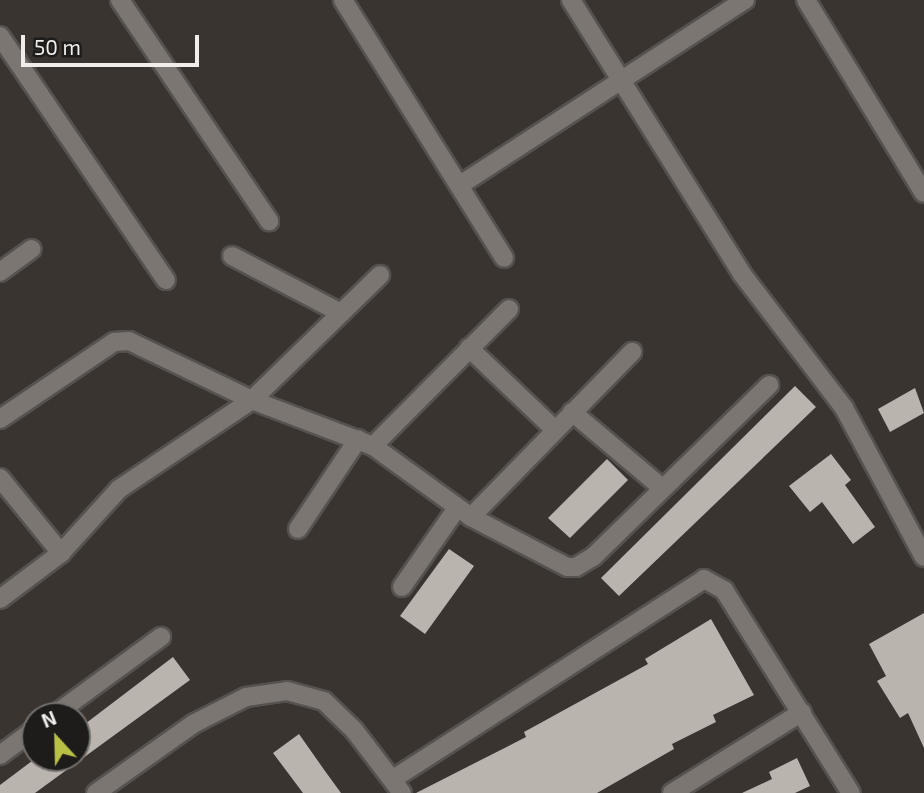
<!DOCTYPE html>
<html>
<head>
<meta charset="utf-8">
<style>
	body { margin:0 }
	#map { position:relative; width:924px; height:793px; overflow:hidden; background:#393430; font-family:"Exo 2",sans-serif }
	div>[style] { position:absolute }
	[style*='--x'] { left:calc(var(--x)*1px); top:calc(var(--y)*1px); width:calc(var(--w)*1px); rotate:calc(var(--a)*1deg) }
	.building>* { inset:0; background:#bab4af }
	.roads { filter:drop-shadow(2px 0 #56524f) drop-shadow(-2px 0 #56524f) drop-shadow(0 2px #56524f) drop-shadow(0 -2px #56524f) }
	.street>* { height:18px; margin:-9px; padding:0 9px; transform-origin:9px; border-radius:9px; background:#7c7672 }
	span { translate:-50% -50%; white-space:nowrap; text-align:center; line-height:1.15; -webkit-text-stroke:7px #1e1c1b; paint-order:stroke }
	.north { position:absolute; left:21px; top:702px; width:70px; height:70px; box-sizing:border-box; background:#1e1c1b; border:2px solid #72706e; border-radius:50%; rotate:338deg; font-size:19px; font-weight:700; line-height:28px; text-align:center; color:#f0edeb }
	.north::after { content:''; display:block; margin:auto; width:24px; height:32px; background:#b9c046; clip-path:polygon(50% 0,100% 100%,50% 72%,0 100%) }
	.scale { position:absolute; left:21px; top:35px; width:178px; height:32px; box-sizing:border-box; border:4px solid #f0edeb; border-top:0; padding-left:9px; font-size:21px; line-height:24px; white-space:nowrap; color:#f0edeb; -webkit-text-stroke:5px #1e1c1b; paint-order:stroke }
</style>
</head>
<body>
<div id="map">
	<div class="building">
		<div style="clip-path:polygon(795px 386px,816px 407px,619px 596px,601px 578px)"></div>
		<div style="clip-path:polygon(915px 388px,924px 413px,890px 432px,878px 409px)"></div>
		<div style="clip-path:polygon(831px 454px,851px 480px,845px 485px,875px 527px,853px 544px,822px 502px,810px 512px,789px 486px)"></div>
		<div style="clip-path:polygon(607px 459px,628px 480px,570px 538px,548px 518px)"></div>
		<div style="clip-path:polygon(449px 549px,474px 566px,425px 634px,400px 616px)"></div>
		<div style="clip-path:polygon(924px 613px,924px 748px,908px 713px,900px 718px,877px 681px,886px 676px,869px 644px)"></div>
		<div style="clip-path:polygon(711px 619px,754px 695px,713px 715px,716px 722px,672px 744px,674px 749px,597px 793px,416px 793px,526px 737px,524px 732px,648px 664px,645px 659px)"></div>
		<div style="clip-path:polygon(173px 657px,190px 680px,35px 793px,0 793px,0 785px,36px 758px,77px 758px,77px 730px)"></div>
		<div style="clip-path:polygon(299px 734px,325px 771px,341px 793px,303px 793px,273px 753px)"></div>
		<div style="clip-path:polygon(797px 758px,810px 786px,795px 793px,742px 793px,772px 779px,769px 772px)"></div>
	</div>
	<div class="roads">
		<div class="street">
			<div style="--x:120;--y:0;--w:267;--a:56"></div>
			<div style="--x:343;--y:0;--w:304;--a:58"></div>
			<div style="--x:571;--y:0;--w:323;--a:58"></div>
			<div style="--x:742;--y:274;--w:168;--a:52.7"></div>
			<div style="--x:844;--y:408;--w:169;--a:61.8"></div>
			<div style="--x:806;--y:0;--w:226;--a:58.6"></div>
			<div style="--x:0;--y:36;--w:295;--a:55.8"></div>
			<div style="--x:460;--y:185;--w:340;--a:-33"></div>
			<div style="--x:232;--y:256;--w:123;--a:27.6"></div>
			<div style="--x:0;--y:272;--w:39;--a:-36"></div>
			<div style="--x:469;--y:348;--w:119;--a:43.6"></div>
			<div style="--x:572;--y:412;--w:116;--a:40.1"></div>
			<div style="--x:0;--y:419;--w:138;--a:-34"></div>
			<div style="--x:114;--y:342;--w:15;--a:-4"></div>
			<div style="--x:129;--y:341;--w:136;--a:25.6"></div>
			<div style="--x:252;--y:400;--w:129;--a:20.8"></div>
			<div style="--x:373;--y:446;--w:121;--a:35.9"></div>
			<div style="--x:471;--y:517;--w:108;--a:27.5"></div>
			<div style="--x:567;--y:567;--w:9;--a:0"></div>
			<div style="--x:576;--y:567;--w:21;--a:-31"></div>
			<div style="--x:594;--y:556;--w:245;--a:-44.3"></div>
			<div style="--x:373;--y:446;--w:193;--a:-45.2"></div>
			<div style="--x:0;--y:478;--w:97;--a:50.9"></div>
			<div style="--x:471;--y:517;--w:231;--a:-45.7"></div>
			<div style="--x:298;--y:529;--w:108;--a:-56.3"></div>
			<div style="--x:402;--y:587;--w:96;--a:-55.2"></div>
			<div style="--x:0;--y:599;--w:76;--a:-37"></div>
			<div style="--x:61;--y:553;--w:86;--a:-47.8"></div>
			<div style="--x:119;--y:489;--w:160;--a:-33.8"></div>
			<div style="--x:252;--y:400;--w:179;--a:-44.3"></div>
			<div style="--x:53;--y:716;--w:134;--a:-36.2"></div>
			<div style="--x:0;--y:755;--w:44;--a:-36.6"></div>
			<div style="--x:393;--y:779;--w:370;--a:-32.7"></div>
			<div style="--x:704;--y:579;--w:23;--a:29"></div>
			<div style="--x:724;--y:590;--w:239;--a:58"></div>
			<div style="--x:96;--y:793;--w:119;--a:-35.4"></div>
			<div style="--x:193;--y:724;--w:59;--a:-27"></div>
			<div style="--x:246;--y:697;--w:41;--a:-8.3"></div>
			<div style="--x:287;--y:691;--w:38;--a:15"></div>
			<div style="--x:324;--y:701;--w:42;--a:44"></div>
			<div style="--x:354;--y:730;--w:79;--a:52.7"></div>
			<div style="--x:672;--y:793;--w:153;--a:-31.9"></div>
		</div>
	</div>
	<div class="north">N</div>
	<div class="scale">50 m</div>
</div>
</body>
</html>
